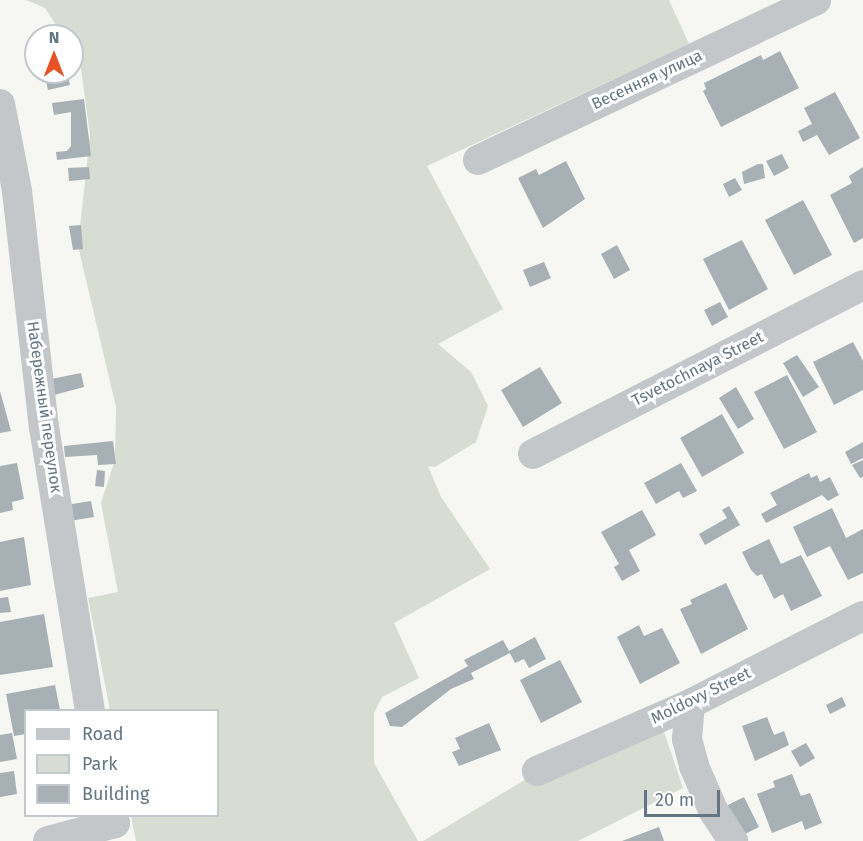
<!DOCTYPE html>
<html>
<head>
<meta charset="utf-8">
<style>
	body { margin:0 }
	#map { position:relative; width:863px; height:841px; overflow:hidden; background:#f6f6f2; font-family:"Fira Sans",sans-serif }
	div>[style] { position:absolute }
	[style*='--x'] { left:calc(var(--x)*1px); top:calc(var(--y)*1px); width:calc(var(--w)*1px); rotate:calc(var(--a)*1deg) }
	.green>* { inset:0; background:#d7ddd3 }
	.building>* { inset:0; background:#a7b0b5 }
	.minor>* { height:30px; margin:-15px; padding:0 15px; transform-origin:15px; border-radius:15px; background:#c3c7ca }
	span { translate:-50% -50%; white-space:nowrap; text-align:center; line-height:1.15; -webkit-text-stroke:6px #fff; paint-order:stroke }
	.street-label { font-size:16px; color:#647684 }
	.legend { position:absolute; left:24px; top:709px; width:195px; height:108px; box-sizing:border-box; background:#fff; border:2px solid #c1c8ce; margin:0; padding:8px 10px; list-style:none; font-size:18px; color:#647684 }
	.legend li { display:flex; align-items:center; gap:12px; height:30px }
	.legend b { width:30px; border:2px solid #c1c8ce }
	.north { position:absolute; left:24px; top:24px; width:60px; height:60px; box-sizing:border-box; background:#fff; border:2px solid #c1c8ce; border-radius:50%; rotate:0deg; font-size:16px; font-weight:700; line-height:24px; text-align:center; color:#647684 }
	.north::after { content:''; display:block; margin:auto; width:21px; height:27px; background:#e55223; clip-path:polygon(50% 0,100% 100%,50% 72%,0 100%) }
	.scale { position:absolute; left:644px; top:790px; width:76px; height:27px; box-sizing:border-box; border:3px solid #647684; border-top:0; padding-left:8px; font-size:18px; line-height:21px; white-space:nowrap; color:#647684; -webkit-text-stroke:4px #fff; paint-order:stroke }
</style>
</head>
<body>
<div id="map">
	<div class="green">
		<div style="clip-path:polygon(26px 0,669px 0,689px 44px,427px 166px,503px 309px,438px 344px,471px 372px,488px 406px,476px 442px,435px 467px,428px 466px,441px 497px,490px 569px,394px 623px,419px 678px,382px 697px,374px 713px,374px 763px,418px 841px,136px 841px,131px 816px,218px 816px,218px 710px,110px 710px,88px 598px,118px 592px,101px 503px,115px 460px,116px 407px,78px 246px,90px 135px,80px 62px,72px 49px,72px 36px,63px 36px,45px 8px)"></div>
		<div style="clip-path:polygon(662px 726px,683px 788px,578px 841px,423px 841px,533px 775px)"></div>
	</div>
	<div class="building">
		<div style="clip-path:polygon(780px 51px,799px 88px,721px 127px,703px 91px,706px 89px,704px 83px,761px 55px,763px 60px)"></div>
		<div style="clip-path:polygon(67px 72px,70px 85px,48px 90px,45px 77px)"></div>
		<div style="clip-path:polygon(835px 92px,860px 138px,829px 155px,817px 135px,803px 142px,798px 131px,812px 124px,804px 108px)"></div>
		<div style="clip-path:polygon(84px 99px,91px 156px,57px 160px,56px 152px,67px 151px,71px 146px,71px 112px,54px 115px,52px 103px)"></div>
		<div style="clip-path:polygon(782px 154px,789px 168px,774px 176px,766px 161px)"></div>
		<div style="clip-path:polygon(566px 161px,585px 199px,543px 228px,518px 178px,536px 169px,539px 175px)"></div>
		<div style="clip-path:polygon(758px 164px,763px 164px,765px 178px,744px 184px,742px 172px)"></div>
		<div style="clip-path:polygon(89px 167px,90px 179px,69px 181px,68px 168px)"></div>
		<div style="clip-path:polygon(863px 167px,863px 238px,854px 243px,830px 195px,852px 183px,849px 176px)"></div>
		<div style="clip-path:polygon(735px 178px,742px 190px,729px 197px,723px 184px)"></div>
		<div style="clip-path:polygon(803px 200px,832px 255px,794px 275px,765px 220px)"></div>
		<div style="clip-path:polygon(81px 225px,83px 249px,73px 250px,69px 226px)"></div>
		<div style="clip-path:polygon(742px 240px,768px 289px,729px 310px,703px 259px)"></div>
		<div style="clip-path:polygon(617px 245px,630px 270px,614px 279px,601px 254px)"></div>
		<div style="clip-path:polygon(544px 262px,551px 278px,530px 287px,523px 270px)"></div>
		<div style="clip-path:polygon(720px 302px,728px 317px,712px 326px,704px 310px)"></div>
		<div style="clip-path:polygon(853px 342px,863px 361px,863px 390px,834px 405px,813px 362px)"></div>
		<div style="clip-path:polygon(797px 355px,819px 387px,803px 397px,783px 363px)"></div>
		<div style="clip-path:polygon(540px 367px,562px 403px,523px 427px,501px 390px)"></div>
		<div style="clip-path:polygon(81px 373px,84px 387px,54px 395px,51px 379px)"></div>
		<div style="clip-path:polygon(787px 375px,817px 432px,784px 449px,754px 392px)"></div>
		<div style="clip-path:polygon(736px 387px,754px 419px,738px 429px,719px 398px)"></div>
		<div style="clip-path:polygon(0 391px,11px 431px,0 433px)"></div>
		<div style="clip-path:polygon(722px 414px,744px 453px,702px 477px,680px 438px)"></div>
		<div style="clip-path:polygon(113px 441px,116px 464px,98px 465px,97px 455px,65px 457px,64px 446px)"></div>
		<div style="clip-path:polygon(863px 442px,863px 458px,851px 464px,845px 452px)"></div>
		<div style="clip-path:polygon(863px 460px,863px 477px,860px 478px,852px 465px)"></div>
		<div style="clip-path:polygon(17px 463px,24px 499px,12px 502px,13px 510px,0 513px,0 466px)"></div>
		<div style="clip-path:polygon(681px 463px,697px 491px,683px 498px,679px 491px,656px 504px,644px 483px)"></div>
		<div style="clip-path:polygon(97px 470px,105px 471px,104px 487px,95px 486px)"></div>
		<div style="clip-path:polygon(809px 473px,811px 478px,817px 475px,820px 482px,830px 477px,839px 495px,828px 501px,822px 495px,766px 523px,761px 514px,777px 505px,770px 493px)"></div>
		<div style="clip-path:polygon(91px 501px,94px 517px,69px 521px,66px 505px)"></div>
		<div style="clip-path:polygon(729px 506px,740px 525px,705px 545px,699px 534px,727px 518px,722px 510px)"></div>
		<div style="clip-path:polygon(832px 508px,846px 538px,863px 529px,863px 573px,848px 580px,830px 546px,807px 557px,793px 527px)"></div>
		<div style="clip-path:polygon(642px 510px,656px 535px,629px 550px,640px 571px,622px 581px,614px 567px,619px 564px,601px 532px)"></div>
		<div style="clip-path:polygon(24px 537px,31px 585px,0 591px,0 542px)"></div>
		<div style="clip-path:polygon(769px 539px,781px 564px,801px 555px,822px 596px,791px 611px,783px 594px,774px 599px,762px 574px,757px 576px,751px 570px,742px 552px)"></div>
		<div style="clip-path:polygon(726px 583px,748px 629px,701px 654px,680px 609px,692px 604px,690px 600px)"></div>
		<div style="clip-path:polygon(8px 597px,11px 612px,0 613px,0 598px)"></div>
		<div style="clip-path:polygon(44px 614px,53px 667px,0 675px,0 622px)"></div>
		<div style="clip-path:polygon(639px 625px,644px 636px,662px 628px,680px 663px,640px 684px,617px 637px)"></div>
		<div style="clip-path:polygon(535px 637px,546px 659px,529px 668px,524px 659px,515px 663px,510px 653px,471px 673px,474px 679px,451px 689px,402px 727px,390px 726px,385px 713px,468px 666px,464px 660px,503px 640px,509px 651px)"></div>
		<div style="clip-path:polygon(560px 660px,582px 702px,541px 723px,520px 680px)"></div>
		<div style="clip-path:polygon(55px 685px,60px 710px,26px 710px,26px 734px,14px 736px,6px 694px)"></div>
		<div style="clip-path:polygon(842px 697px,846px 706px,830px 714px,826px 705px)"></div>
		<div style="clip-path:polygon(767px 717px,774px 735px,784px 731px,789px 745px,755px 761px,742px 726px)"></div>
		<div style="clip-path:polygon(489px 723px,501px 750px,459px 766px,452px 752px,460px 749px,455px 738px)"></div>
		<div style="clip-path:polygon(12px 733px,17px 759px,0 762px,0 735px)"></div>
		<div style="clip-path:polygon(806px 743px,815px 758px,800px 767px,791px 751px)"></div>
		<div style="clip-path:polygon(14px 771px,17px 794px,0 797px,0 773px)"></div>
		<div style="clip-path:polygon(792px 774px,801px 796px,810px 793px,822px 823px,805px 830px,802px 821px,772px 833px,757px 794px,775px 787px,773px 781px)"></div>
		<div style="clip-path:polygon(744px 797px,759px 827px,741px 836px,726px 806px)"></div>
		<div style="clip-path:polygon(659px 827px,664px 841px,622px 841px)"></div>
	</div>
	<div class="minor">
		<div style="--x:0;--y:104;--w:89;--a:78.9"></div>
		<div style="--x:17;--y:191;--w:238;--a:83.5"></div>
		<div style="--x:44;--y:427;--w:287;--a:80.8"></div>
		<div style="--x:478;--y:160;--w:374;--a:-25.3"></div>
		<div style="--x:533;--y:454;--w:371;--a:-27.1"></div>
		<div style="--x:690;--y:704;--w:35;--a:95"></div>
		<div style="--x:687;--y:739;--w:28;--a:75"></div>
		<div style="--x:694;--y:766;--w:48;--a:66.6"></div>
		<div style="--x:713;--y:810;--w:37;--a:57"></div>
		<div style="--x:537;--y:771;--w:167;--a:-23.6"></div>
		<div style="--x:690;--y:704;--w:194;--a:-27"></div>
		<div style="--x:48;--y:841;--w:69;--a:-15"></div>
		<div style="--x:115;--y:823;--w:7;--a:-106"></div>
	</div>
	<div class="street-label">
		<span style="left:647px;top:80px;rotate:-25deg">Весенняя улица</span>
		<span style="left:698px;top:369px;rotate:-27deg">Tsvetochnaya Street</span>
		<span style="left:44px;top:407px;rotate:82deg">Набережный переулок</span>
		<span style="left:701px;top:696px;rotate:-26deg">Moldovy Street</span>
	</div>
	<ul class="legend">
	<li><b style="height:8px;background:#c3c7ca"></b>Road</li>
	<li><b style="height:16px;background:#d7ddd3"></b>Park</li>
	<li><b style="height:16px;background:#a7b0b5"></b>Building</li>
	</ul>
	<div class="north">N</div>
	<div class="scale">20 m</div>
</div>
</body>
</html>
